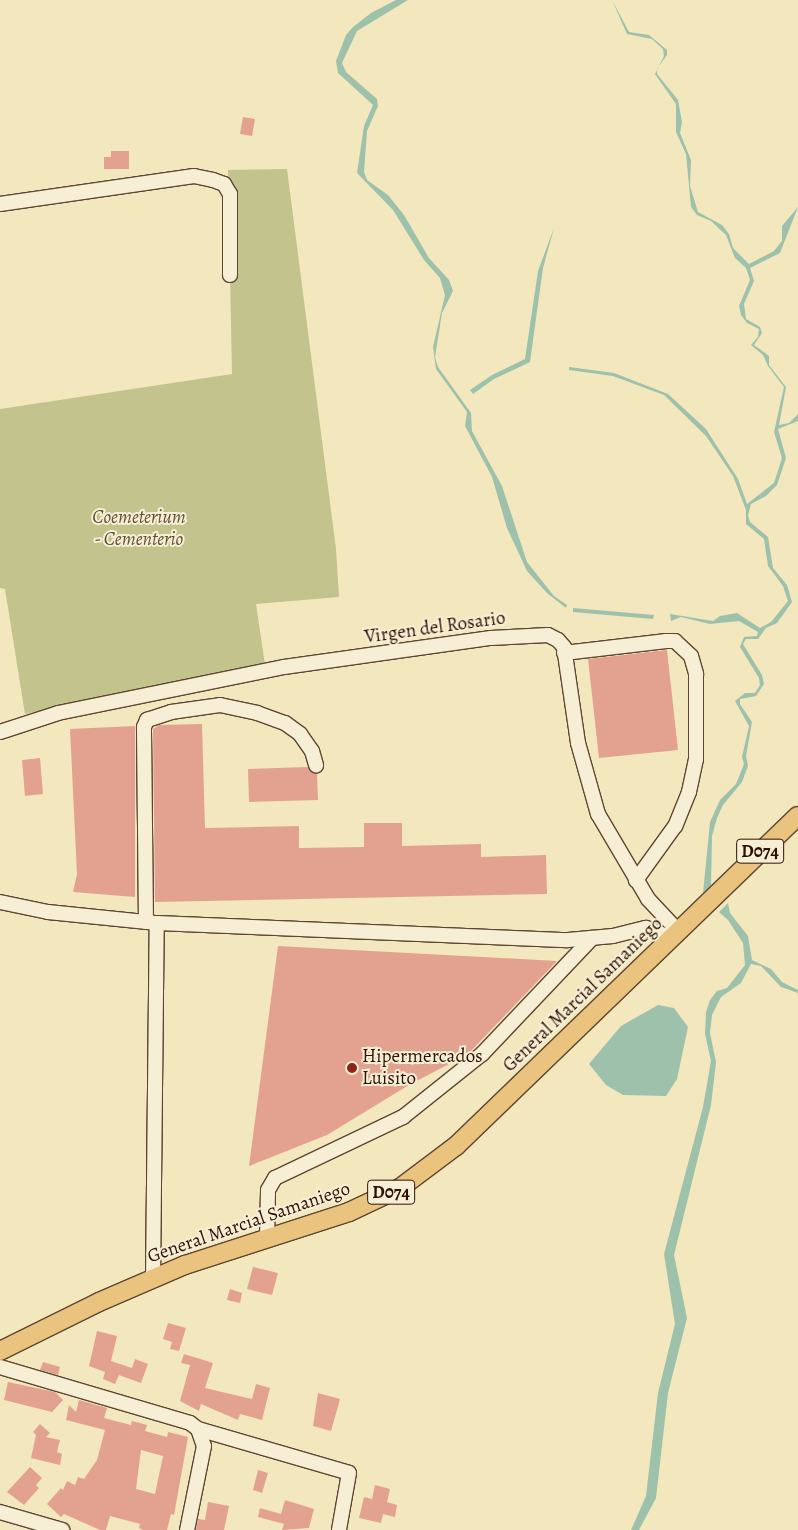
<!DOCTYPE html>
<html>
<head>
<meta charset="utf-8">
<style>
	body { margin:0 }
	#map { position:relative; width:798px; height:1530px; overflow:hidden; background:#f3e7be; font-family:Alegreya,serif }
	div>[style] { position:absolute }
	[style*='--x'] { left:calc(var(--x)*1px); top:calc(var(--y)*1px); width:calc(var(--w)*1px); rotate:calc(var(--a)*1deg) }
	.green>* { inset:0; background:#c2c38d }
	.water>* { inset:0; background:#9dc1ab }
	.building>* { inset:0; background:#e3a28f }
	.roads { filter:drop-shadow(1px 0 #5e4632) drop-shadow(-1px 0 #5e4632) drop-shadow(0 1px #5e4632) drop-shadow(0 -1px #5e4632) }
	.minor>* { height:14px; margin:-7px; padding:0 7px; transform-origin:7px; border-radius:7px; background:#f7efd5 }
	.major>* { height:18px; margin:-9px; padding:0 9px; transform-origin:9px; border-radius:9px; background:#eac47f }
	.dots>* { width:14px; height:14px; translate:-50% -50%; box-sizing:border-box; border:2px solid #f7efd5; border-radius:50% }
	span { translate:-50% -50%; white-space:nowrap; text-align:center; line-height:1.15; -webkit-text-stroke:4px #f7efd5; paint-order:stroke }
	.shield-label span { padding:1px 4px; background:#f7efd5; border:1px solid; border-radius:4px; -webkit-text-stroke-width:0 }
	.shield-label { font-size:18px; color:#2d1104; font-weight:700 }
	.park-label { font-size:19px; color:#614f34; font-style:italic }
	.street-label { font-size:19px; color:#2d1104 }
	.poi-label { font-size:19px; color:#2d1104 }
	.left { translate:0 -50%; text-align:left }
</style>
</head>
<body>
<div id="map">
	<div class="green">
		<div style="clip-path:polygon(287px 169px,336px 549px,339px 597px,256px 604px,265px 665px,25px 714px,5px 589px,0 588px,0 409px,232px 374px,228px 170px)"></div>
	</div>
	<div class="water">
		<div style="clip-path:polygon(396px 0,408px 0,357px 31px,342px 63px,346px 72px,377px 99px,378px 106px,367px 131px,364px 172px,367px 180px,388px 195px,404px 215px,429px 258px,449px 280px,453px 291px,442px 313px,435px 357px,438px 367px,471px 413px,472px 431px,502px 486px,527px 562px,554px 596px,567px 605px,566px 608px,547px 593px,527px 571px,507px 528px,492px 477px,465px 426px,467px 412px,436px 369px,433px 347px,445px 295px,440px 278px,424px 260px,393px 210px,357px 173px,364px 126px,373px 105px,338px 73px,336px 61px,346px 35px,353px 27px,371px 13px)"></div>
		<div style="clip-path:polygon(612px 0,629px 32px,649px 35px,667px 50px,667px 55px,657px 69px,657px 74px,678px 100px,682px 122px,680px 133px,691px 160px,690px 186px,698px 212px,722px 225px,729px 234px,733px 248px,749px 264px,774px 251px,782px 241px,782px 226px,798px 207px,780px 253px,750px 268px,754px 281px,744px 304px,746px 319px,760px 327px,762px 333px,754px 345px,769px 356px,769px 365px,786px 387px,779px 425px,789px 423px,798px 414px,798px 421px,778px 429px,786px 458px,777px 485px,766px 496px,751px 504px,748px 515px,750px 522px,768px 537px,773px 568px,787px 585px,792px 602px,777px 623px,766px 628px,758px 639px,746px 639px,743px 644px,762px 675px,764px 684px,756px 696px,740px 699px,740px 704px,752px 722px,746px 756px,748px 766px,742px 782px,723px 805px,717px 818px,712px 836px,711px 886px,703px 893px,710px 822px,720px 800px,736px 784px,744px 764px,742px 757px,749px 726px,735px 701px,745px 693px,755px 693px,760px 685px,759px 678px,740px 647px,744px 637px,757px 636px,758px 632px,739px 621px,710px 624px,681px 617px,671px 621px,670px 614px,713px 621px,720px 616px,737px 613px,760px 628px,771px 622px,788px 601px,783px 586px,768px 566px,764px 539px,746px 524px,746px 510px,733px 476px,706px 436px,664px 395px,613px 376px,569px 370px,569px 367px,614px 373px,668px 394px,706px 429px,738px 479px,747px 504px,774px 483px,782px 458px,774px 432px,784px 387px,768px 366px,763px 355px,751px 345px,758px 337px,759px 329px,747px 323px,741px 315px,739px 306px,750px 280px,746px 268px,735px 258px,726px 235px,711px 221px,697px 215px,691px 207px,686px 154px,676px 132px,676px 104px,655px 74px,664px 56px,663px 49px,652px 39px,627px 34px)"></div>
		<div style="clip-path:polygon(554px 228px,543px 268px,530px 362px,494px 379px,473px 394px,470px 390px,492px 375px,525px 359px,538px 271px)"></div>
		<div style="clip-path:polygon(573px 608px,654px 615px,653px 619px,573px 612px)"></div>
		<div style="clip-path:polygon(728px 903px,730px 913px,748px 936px,752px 960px,771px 969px,782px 982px,798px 990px,798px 993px,781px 987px,761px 966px,751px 964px,741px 983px,721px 997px,712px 1015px,710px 1033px,716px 1062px,711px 1105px,674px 1255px,687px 1318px,668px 1393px,656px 1498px,639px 1530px,631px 1530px,646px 1496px,658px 1393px,675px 1324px,664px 1254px,703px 1107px,711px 1061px,705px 1034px,706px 1012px,710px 1000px,717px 991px,727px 988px,745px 965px,743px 943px,728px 920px,719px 912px)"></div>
		<div style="clip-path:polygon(658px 1005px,674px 1008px,688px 1027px,677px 1079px,666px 1096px,623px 1095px,606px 1085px,589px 1064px,621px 1026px)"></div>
	</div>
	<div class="building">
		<div style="clip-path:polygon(243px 117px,255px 119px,252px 136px,240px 134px)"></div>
		<div style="clip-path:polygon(111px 151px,129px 151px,129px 169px,104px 169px,104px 157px,111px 157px)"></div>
		<div style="clip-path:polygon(667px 650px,678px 750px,599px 758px,588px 659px)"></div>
		<div style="clip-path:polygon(202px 724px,205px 828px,299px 826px,299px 848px,364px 847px,364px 823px,402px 823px,402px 846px,481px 844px,481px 857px,546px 855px,547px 894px,155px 902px,153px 729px,159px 725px)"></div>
		<div style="clip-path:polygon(135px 726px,135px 897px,73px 892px,77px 874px,70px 729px)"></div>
		<div style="clip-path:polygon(40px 758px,43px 794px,25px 796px,22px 760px)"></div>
		<div style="clip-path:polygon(308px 767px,317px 774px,318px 800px,249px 802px,248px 769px)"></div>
		<div style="clip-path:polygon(278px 946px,557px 961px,468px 1054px,409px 1085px,327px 1135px,249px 1166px)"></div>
		<div style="clip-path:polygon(253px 1267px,278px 1273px,272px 1295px,247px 1289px)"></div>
		<div style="clip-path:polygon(230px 1289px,242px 1293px,240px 1303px,227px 1300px)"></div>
		<div style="clip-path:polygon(168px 1323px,186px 1328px,179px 1351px,170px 1349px,172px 1342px,163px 1339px)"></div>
		<div style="clip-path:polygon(97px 1331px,117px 1336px,111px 1361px,132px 1368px,135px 1359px,148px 1364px,141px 1383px,119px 1375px,115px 1384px,103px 1379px,105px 1372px,89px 1366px)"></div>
		<div style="clip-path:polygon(184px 1354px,213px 1363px,205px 1388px,252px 1399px,256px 1384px,270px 1388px,262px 1420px,240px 1414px,238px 1420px,201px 1404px,199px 1411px,180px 1401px,190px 1365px,181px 1363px)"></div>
		<div style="clip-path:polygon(43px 1362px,60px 1367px,58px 1375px,40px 1370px)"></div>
		<div style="clip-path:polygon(8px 1382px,55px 1392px,63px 1400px,52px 1412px,4px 1400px)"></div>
		<div style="clip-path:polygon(318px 1393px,340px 1399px,331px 1431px,313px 1426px)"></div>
		<div style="clip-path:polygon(evenodd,79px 1400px,107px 1408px,104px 1418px,131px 1425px,132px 1421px,147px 1425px,145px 1431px,167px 1437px,168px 1432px,188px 1437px,174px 1515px,171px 1514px,167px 1530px,143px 1530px,139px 1528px,140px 1524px,110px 1516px,106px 1530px,100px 1530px,64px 1514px,61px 1517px,47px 1504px,61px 1488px,63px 1490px,67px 1481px,75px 1485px,78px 1477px,84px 1479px,97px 1460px,105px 1430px,66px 1420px,69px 1405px,76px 1412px,79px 1400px,141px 1450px,163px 1456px,155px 1494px,136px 1489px,141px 1450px)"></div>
		<div style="clip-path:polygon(40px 1424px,50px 1433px,46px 1437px,60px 1440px,57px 1452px,62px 1454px,60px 1465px,31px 1458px,36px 1435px,33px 1432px)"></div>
		<div style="clip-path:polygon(30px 1467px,42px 1478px,36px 1485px,39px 1488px,24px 1505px,7px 1492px)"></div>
		<div style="clip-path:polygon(258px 1470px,268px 1473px,262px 1493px,253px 1490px)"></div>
		<div style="clip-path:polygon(375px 1485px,390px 1489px,387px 1502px,397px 1505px,395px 1517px,383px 1514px,381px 1523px,359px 1518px,364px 1497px,372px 1499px)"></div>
		<div style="clip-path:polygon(285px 1500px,314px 1509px,309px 1528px,282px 1530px,284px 1524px,258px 1517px,260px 1508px,281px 1514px)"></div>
		<div style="clip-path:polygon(208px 1502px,229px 1506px,224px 1530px,196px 1530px,198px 1519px,205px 1520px)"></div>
	</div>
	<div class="roads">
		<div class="minor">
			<div style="--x:0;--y:204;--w:196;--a:-8.2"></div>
			<div style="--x:194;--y:176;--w:19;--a:12"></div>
			<div style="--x:213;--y:180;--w:12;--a:20"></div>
			<div style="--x:224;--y:184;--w:12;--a:59"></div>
			<div style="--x:230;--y:194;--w:81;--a:90"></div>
			<div style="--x:564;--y:653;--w:103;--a:-6.7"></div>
			<div style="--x:666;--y:641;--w:9;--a:0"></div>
			<div style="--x:675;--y:641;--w:22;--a:43"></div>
			<div style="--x:691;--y:656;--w:19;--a:74"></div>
			<div style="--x:696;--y:674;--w:85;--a:90"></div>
			<div style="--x:696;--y:759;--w:34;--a:102"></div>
			<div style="--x:689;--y:792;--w:37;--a:112"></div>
			<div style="--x:675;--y:826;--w:67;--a:125.8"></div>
			<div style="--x:0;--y:732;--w:61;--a:-18.1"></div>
			<div style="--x:58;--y:713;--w:231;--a:-11.5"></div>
			<div style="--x:284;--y:667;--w:209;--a:-8"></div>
			<div style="--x:491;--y:638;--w:57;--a:-3"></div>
			<div style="--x:548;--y:635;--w:11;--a:27"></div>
			<div style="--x:558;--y:640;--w:9;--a:49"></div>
			<div style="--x:564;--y:647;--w:97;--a:81.7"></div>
			<div style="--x:578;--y:743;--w:74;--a:74.3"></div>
			<div style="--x:598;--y:814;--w:99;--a:59.5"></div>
			<div style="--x:648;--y:899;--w:45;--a:46.8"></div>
			<div style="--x:0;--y:902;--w:49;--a:11.8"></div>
			<div style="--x:48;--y:912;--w:110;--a:5.8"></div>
			<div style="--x:157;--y:923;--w:411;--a:2.4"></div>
			<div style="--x:568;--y:940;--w:45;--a:-5.1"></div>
			<div style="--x:613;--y:936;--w:34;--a:-14"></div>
			<div style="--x:646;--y:928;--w:28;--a:21"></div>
			<div style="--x:146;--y:922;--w:195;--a:-90.6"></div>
			<div style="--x:144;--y:727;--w:8;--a:-67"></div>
			<div style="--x:147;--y:720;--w:25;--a:-18"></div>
			<div style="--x:171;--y:712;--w:49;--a:-8.1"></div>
			<div style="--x:220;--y:705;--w:38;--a:12"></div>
			<div style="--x:257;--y:713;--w:30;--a:20"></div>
			<div style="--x:285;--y:723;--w:19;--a:36"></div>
			<div style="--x:300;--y:734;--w:21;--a:55"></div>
			<div style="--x:312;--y:751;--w:15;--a:74"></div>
			<div style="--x:267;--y:1239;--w:49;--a:-88.8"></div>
			<div style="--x:268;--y:1190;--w:14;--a:-60"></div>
			<div style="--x:275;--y:1178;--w:142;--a:-25.5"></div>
			<div style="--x:403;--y:1117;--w:101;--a:-38.6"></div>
			<div style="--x:482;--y:1054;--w:160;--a:-46.5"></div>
			<div style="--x:153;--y:1279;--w:356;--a:-89.4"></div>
			<div style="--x:0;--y:1367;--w:198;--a:16.4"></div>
			<div style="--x:190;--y:1423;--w:10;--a:37"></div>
			<div style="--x:198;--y:1429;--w:18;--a:71"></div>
			<div style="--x:204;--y:1446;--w:86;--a:101.4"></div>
			<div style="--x:198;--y:1429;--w:157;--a:16.2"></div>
			<div style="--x:349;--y:1473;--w:58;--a:100"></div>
			<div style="--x:0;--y:1512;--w:65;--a:16.2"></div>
		</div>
		<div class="major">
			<div style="--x:0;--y:1351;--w:110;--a:-26.3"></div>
			<div style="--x:99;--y:1302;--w:94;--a:-23.3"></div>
			<div style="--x:185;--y:1265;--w:172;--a:-17.9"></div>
			<div style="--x:349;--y:1212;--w:56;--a:-25.2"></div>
			<div style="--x:400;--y:1188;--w:70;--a:-36.9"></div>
			<div style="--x:456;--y:1146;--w:475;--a:-44"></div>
		</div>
	</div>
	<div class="dots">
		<div style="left:352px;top:1068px;background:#8f2418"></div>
	</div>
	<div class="shield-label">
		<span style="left:760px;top:851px">D074</span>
		<span style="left:391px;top:1192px">D074</span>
	</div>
	<div class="park-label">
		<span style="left:139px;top:529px">Coemeterium<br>- Cementerio</span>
	</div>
	<div class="street-label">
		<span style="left:435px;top:628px;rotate:-8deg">Virgen del Rosario</span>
		<span style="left:583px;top:995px;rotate:-44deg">General Marcial Samaniego</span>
		<span style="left:249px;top:1223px;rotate:-19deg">General Marcial Samaniego</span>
	</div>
	<div class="poi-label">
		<span class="left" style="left:362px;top:1068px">Hipermercados<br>Luisito</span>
	</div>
</div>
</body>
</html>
